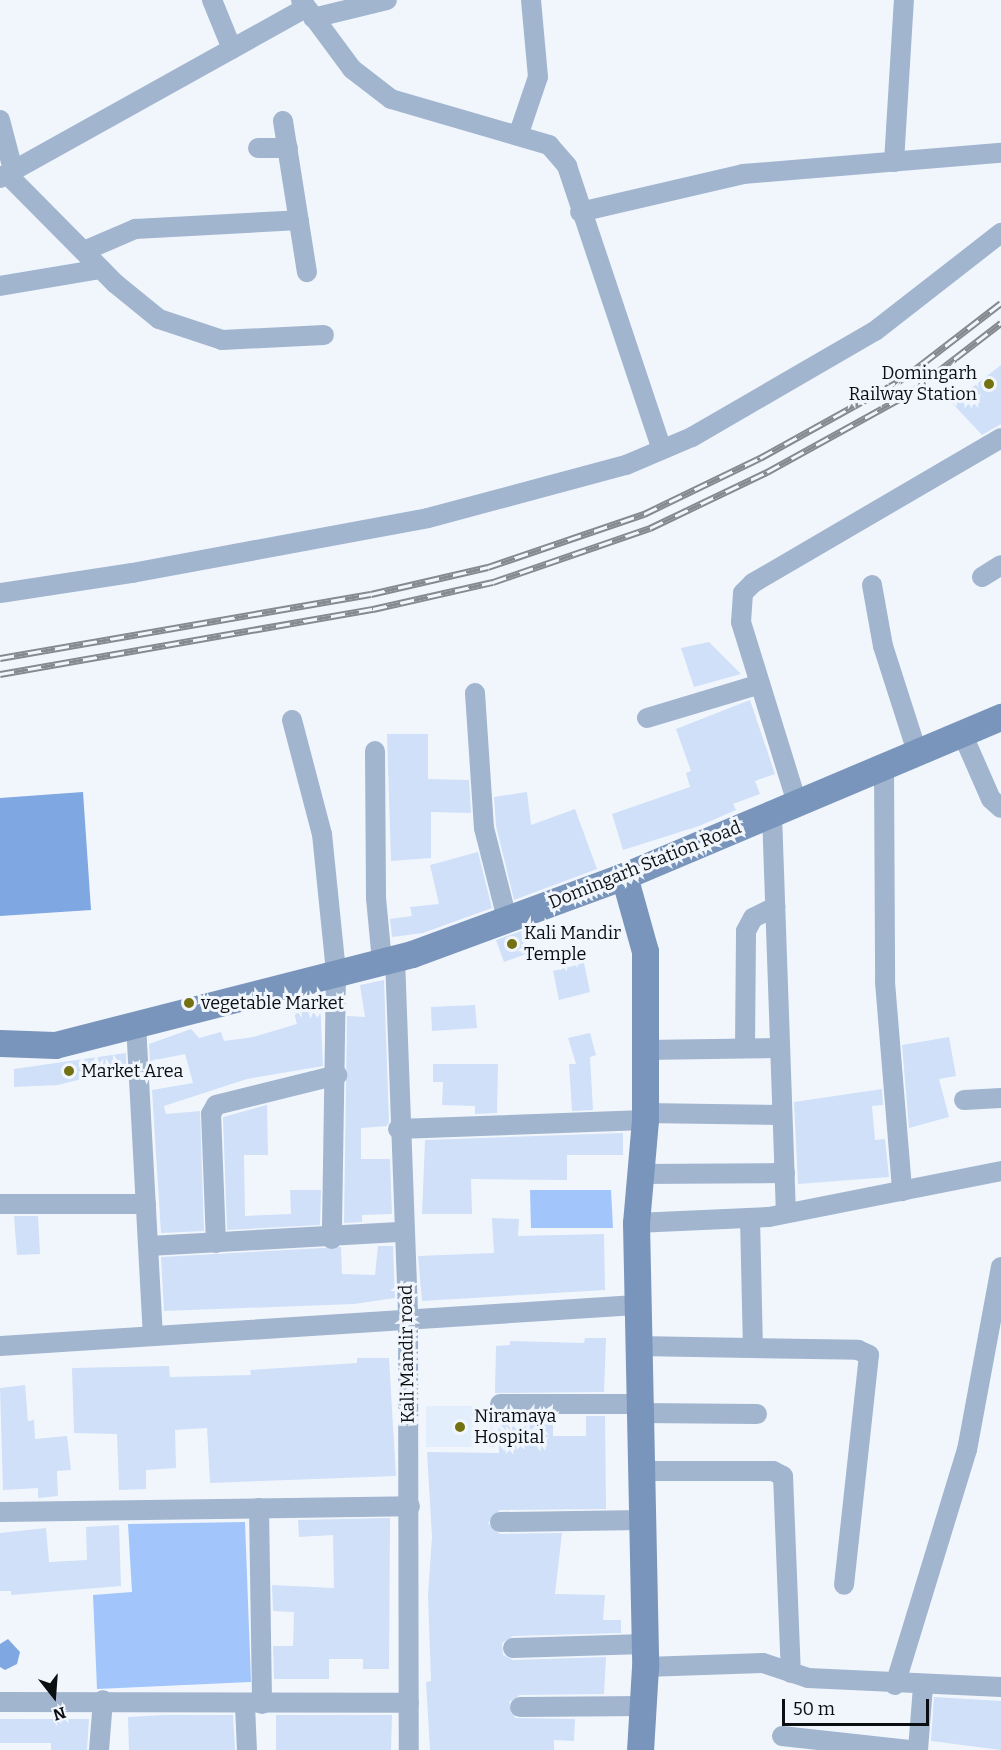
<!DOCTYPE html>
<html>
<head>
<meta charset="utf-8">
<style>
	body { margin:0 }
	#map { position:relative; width:1001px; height:1750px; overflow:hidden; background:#f1f6fd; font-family:Bitter,serif }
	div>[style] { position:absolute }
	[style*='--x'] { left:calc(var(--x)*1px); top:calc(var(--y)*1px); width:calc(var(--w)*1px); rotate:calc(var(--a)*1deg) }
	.built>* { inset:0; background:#e3eefd }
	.green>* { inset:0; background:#a2c6fb }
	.water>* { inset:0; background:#7fa7e1 }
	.building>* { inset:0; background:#cfe0f8 }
	.street>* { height:20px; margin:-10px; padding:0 10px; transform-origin:10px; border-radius:10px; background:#a2b5cf }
	.secondary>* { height:27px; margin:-13.5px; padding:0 13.5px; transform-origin:13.5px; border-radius:13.5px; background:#7a95bb }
	.rail>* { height:7px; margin-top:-3.5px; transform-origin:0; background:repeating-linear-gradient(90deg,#f1f6fd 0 14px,#868a8f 0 28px); box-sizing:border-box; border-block:2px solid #868a8f }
	.dots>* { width:16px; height:16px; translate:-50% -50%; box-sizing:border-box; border:3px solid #f1f6fd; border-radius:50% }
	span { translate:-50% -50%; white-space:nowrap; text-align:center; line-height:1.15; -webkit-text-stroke:6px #f1f6fd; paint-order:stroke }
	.poi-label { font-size:18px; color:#0c0f12 }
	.right { translate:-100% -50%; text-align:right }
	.left { translate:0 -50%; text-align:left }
	.street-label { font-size:18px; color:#0c0f12 }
	.north { position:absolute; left:24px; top:1666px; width:60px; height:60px; -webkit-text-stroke:4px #f1f6fd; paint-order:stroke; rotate:163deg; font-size:16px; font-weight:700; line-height:24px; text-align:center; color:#0c0f12 }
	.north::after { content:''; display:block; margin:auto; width:21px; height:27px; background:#0c0f12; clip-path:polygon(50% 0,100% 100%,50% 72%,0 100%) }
	.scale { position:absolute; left:782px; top:1699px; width:147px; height:27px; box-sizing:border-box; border:3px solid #0c0f12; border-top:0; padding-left:8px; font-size:18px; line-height:21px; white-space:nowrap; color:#0c0f12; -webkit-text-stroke:4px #f1f6fd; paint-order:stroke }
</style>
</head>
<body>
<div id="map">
	<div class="built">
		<div style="clip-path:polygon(426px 1406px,494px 1406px,495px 1447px,426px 1447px)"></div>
	</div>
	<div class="green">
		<div style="clip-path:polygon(530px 1190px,611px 1190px,613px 1228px,531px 1228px)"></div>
		<div style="clip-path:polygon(245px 1522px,251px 1682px,97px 1689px,93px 1595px,132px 1592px,128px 1524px)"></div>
	</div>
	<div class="water">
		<div style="clip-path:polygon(83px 792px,91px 910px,0 916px,0 798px)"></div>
		<div style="clip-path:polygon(8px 1639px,20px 1652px,17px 1664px,5px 1670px,0 1667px,0 1644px)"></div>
	</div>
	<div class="building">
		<div style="clip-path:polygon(1001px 365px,1001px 424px,982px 435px,952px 403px)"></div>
		<div style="clip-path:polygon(709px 642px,741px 674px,694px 687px,681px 648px)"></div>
		<div style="clip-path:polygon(750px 700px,775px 774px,755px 781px,760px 794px,733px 804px,736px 810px,699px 826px,623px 850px,612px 814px,690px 787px,686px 773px,691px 771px,676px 729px)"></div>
		<div style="clip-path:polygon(387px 734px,428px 734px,428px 779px,469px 780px,471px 813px,431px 812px,431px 858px,391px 861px)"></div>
		<div style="clip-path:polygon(527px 792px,531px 825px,575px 809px,597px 869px,514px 900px,496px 826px,494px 797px)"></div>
		<div style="clip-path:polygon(478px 852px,492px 908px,423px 933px,392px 937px,390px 919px,412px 916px,410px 907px,439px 904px,430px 865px)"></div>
		<div style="clip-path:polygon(521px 931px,529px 953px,504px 962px,496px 940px)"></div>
		<div style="clip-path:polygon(584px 963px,590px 992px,559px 1000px,553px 971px)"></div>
		<div style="clip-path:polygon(384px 980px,389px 1122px,387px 1126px,361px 1128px,361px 1159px,390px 1159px,392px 1214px,362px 1215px,362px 1222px,344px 1223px,347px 1016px,365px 1017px,360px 985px)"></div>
		<div style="clip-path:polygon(320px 1000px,323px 1066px,247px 1079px,164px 1106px,166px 1114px,200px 1111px,204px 1231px,161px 1233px,152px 1090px,193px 1083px,185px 1054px,150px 1061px,149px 1044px,191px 1029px,199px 1038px,221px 1032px,224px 1041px,253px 1037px,297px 1024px,292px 1006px)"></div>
		<div style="clip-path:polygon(475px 1005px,477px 1028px,432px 1031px,431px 1007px)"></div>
		<div style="clip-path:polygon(590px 1033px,596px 1055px,590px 1057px,593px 1110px,572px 1111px,569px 1064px,576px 1064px,568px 1038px)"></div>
		<div style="clip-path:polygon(949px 1037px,956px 1076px,939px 1079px,949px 1117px,909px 1128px,902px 1045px)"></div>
		<div style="clip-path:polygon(126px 1053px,126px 1068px,58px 1085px,14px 1087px,14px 1069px)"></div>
		<div style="clip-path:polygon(433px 1064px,498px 1064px,497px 1113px,475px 1114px,475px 1106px,442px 1105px,443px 1082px,433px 1082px)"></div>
		<div style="clip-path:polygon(882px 1089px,883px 1105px,872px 1106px,875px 1140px,885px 1139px,889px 1177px,798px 1184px,794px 1102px)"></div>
		<div style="clip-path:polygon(267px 1105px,268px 1155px,244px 1155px,245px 1216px,291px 1214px,290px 1190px,321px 1190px,320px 1225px,227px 1230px,223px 1117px)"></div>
		<div style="clip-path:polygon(623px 1133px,623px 1155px,567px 1155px,567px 1180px,471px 1179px,472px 1214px,422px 1214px,425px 1140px)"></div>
		<div style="clip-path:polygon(14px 1216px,38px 1216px,40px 1254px,17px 1255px)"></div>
		<div style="clip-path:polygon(492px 1218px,519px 1219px,518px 1236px,604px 1234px,605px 1290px,422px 1301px,418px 1256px,494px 1253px)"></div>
		<div style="clip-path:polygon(378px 1246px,393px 1246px,395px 1298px,354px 1304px,164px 1311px,161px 1257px,341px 1247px,342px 1274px,375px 1275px)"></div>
		<div style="clip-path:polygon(585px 1338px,606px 1338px,604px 1392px,495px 1393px,496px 1346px,510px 1345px,510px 1341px,584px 1343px)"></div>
		<div style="clip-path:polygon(357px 1358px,389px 1358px,396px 1476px,210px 1483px,207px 1428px,175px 1430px,176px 1468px,146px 1470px,146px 1489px,119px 1490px,117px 1434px,74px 1433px,72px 1368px,169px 1366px,170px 1377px,251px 1375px,250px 1370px,357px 1363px)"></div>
		<div style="clip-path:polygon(25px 1385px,28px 1421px,34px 1420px,35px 1439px,67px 1436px,71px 1470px,57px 1471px,58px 1496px,38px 1498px,38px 1488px,3px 1490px,0 1388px)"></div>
		<div style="clip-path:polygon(498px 1415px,553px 1416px,553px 1436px,586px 1436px,586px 1416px,605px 1416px,606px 1509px,500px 1510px,488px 1523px,500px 1534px,562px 1533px,555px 1594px,605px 1595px,603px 1620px,621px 1620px,621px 1633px,513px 1636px,502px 1643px,503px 1655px,513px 1660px,606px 1657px,604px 1694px,520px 1695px,509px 1702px,515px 1718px,575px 1719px,574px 1741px,554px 1740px,554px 1750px,430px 1750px,426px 1682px,431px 1681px,428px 1595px,432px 1537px,427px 1452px,499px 1453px)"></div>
		<div style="clip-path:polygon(390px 1518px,389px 1669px,363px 1669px,363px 1659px,329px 1659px,329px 1679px,274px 1679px,273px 1646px,293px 1646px,294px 1612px,273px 1611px,272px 1585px,334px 1588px,333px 1535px,299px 1537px,298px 1520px)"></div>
		<div style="clip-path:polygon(119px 1525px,121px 1586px,11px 1595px,11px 1591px,0 1591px,0 1533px,46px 1528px,49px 1562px,87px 1560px,86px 1527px)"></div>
		<div style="clip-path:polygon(934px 1697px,1001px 1701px,1001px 1750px,931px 1741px)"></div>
		<div style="clip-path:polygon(164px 1715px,233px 1715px,235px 1750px,129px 1750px,128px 1717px)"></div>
		<div style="clip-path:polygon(276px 1715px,392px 1715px,391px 1750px,276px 1750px)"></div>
		<div style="clip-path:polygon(0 1719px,89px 1719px,87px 1750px,51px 1750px,51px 1743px,0 1743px)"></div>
	</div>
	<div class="street">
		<div style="--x:212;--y:0;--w:53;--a:67.8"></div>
		<div style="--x:301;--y:0;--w:86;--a:53.5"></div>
		<div style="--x:352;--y:69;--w:49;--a:37.6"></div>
		<div style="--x:391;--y:99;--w:165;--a:16.2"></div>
		<div style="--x:549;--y:145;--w:28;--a:49"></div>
		<div style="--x:567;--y:166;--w:299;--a:71.5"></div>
		<div style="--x:313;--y:18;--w:76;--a:-13.7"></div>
		<div style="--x:0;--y:120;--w:52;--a:75.4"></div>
		<div style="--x:283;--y:121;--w:153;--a:81"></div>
		<div style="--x:519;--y:133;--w:59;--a:-71.3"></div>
		<div style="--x:538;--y:77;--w:77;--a:-95.2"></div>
		<div style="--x:258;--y:148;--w:30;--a:0"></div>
		<div style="--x:894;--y:162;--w:162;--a:-86.5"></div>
		<div style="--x:7;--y:174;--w:155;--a:45.3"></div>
		<div style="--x:116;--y:284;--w:55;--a:39.1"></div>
		<div style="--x:159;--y:319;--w:66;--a:18.4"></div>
		<div style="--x:222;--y:340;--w:102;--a:-2.8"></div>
		<div style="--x:0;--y:178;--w:350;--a:-29.1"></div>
		<div style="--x:580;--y:212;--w:167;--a:-13.1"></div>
		<div style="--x:743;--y:174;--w:259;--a:-4.7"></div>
		<div style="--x:84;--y:251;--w:56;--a:-23.3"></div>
		<div style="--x:135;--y:229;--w:164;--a:-3.1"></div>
		<div style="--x:0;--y:286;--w:102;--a:-9.6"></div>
		<div style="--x:982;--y:577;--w:22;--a:-32"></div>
		<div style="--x:872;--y:585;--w:62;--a:79.8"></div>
		<div style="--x:883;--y:646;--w:111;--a:72.2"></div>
		<div style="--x:0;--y:593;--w:134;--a:-8.6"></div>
		<div style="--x:132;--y:573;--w:301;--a:-10.5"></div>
		<div style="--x:428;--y:518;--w:205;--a:-15"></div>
		<div style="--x:626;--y:465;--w:72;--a:-23"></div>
		<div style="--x:692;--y:437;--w:211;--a:-30.1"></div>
		<div style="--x:875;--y:331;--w:160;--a:-37.9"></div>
		<div style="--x:475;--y:693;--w:135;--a:86.2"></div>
		<div style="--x:484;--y:828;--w:94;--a:75.8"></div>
		<div style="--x:647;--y:718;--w:118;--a:-16.7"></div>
		<div style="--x:292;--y:720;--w:118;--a:75.3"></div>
		<div style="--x:322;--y:834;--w:140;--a:84.2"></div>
		<div style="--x:336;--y:973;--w:266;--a:90.9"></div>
		<div style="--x:962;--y:733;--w:72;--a:66.3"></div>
		<div style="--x:991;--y:799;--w:13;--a:42"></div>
		<div style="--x:375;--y:751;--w:147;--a:89.6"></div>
		<div style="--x:376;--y:898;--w:63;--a:84.6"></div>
		<div style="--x:884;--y:766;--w:216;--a:89.7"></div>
		<div style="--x:885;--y:982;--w:210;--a:85.3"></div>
		<div style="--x:797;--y:803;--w:189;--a:-107.2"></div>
		<div style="--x:741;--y:622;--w:29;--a:-86"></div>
		<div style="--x:743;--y:593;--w:14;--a:-45"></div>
		<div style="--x:753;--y:583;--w:287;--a:-30.3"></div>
		<div style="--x:772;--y:814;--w:399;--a:88"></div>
		<div style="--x:395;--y:958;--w:362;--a:87.9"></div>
		<div style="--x:408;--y:1320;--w:430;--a:89.9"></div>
		<div style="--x:136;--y:1024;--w:312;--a:86.9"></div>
		<div style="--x:745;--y:1048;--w:117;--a:-89.5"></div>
		<div style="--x:746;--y:931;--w:15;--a:-62"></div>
		<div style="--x:753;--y:918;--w:25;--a:-27"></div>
		<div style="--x:645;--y:1050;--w:135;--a:-0.8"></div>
		<div style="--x:964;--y:1100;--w:37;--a:-3"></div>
		<div style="--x:644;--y:1113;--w:138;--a:0.8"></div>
		<div style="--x:398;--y:1129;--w:247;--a:-2.1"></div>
		<div style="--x:640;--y:1174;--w:145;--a:-0.4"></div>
		<div style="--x:0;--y:1204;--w:146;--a:0"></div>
		<div style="--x:750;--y:1218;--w:130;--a:88.7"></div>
		<div style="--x:636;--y:1223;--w:133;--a:-2.6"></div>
		<div style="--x:769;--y:1217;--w:237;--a:-11.2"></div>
		<div style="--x:216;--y:1243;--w:129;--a:-92.2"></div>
		<div style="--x:211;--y:1114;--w:10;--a:-61"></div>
		<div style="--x:216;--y:1105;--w:125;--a:-13.9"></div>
		<div style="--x:149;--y:1246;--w:254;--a:-3.2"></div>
		<div style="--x:0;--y:1346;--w:637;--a:-3.69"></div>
		<div style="--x:637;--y:1346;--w:221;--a:1"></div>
		<div style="--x:858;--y:1350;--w:12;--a:24"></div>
		<div style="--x:869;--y:1355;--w:231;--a:96.2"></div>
		<div style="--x:500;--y:1404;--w:139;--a:0"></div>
		<div style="--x:639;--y:1413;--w:118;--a:0.5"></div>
		<div style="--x:641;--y:1471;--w:132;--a:0"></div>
		<div style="--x:773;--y:1471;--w:11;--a:27"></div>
		<div style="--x:783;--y:1476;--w:197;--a:87.7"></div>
		<div style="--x:259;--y:1508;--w:196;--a:89.1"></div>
		<div style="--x:0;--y:1512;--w:410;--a:-0.8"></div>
		<div style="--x:500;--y:1522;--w:142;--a:-0.8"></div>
		<div style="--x:513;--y:1648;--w:132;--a:-1.7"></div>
		<div style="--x:645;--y:1667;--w:118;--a:-1.9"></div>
		<div style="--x:763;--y:1663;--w:47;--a:18.4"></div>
		<div style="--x:808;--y:1678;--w:193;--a:2.7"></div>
		<div style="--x:895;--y:1685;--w:246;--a:-73"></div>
		<div style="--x:967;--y:1450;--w:186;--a:-79.5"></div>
		<div style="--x:0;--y:1702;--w:409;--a:0.1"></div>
		<div style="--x:245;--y:1705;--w:45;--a:87.5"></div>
		<div style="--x:520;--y:1707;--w:123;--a:-0.5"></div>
		<div style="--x:782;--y:1736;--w:128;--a:6.3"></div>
		<div style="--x:99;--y:1750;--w:50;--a:-85.4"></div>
		<div style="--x:918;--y:1750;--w:63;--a:-85.5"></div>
	</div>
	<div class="secondary">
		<div style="--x:624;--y:876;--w:78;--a:74.4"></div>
		<div style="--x:645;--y:951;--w:169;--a:90"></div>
		<div style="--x:645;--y:1120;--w:103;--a:95"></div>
		<div style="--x:636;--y:1223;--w:444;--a:88.8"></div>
		<div style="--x:645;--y:1667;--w:83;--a:93.4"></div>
		<div style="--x:0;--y:1043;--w:55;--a:2.1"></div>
		<div style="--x:55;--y:1045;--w:368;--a:-14.3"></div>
		<div style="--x:412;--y:954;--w:226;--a:-20.2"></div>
		<div style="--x:624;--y:876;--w:409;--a:-22.9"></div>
	</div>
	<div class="rail">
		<div style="--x:0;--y:658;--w:376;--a:-9.8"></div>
		<div style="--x:371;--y:594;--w:120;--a:-13"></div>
		<div style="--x:488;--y:567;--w:165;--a:-18.8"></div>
		<div style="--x:644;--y:514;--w:129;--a:-25.8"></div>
		<div style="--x:760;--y:458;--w:161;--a:-29"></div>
		<div style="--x:901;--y:380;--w:126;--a:-37.6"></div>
		<div style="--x:0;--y:674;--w:379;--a:-9.9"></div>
		<div style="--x:373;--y:609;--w:123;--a:-12.7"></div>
		<div style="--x:493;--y:582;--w:166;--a:-19"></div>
		<div style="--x:650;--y:528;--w:130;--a:-25.6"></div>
		<div style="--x:767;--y:472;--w:163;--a:-28.9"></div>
		<div style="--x:910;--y:393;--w:115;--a:-37.6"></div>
	</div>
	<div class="dots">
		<div style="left:989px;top:384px;background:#747113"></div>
		<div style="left:512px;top:944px;background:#747113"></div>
		<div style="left:189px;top:1003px;background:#747113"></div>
		<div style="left:69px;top:1071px;background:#747113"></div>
		<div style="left:460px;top:1427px;background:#747113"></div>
	</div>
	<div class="poi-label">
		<span class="right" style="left:977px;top:384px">Domingarh<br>Railway Station</span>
		<span class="left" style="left:524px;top:944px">Kali Mandir<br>Temple</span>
		<span class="left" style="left:201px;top:1003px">vegetable Market</span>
		<span class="left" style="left:81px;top:1071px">Market Area</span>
		<span class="left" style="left:474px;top:1427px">Niramaya<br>Hospital</span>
	</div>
	<div class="street-label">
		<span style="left:645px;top:865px;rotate:-22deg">Domingarh Station Road</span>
		<span style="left:407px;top:1354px;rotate:-91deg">Kali Mandir road</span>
	</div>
	<div class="north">N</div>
	<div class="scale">50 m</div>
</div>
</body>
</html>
